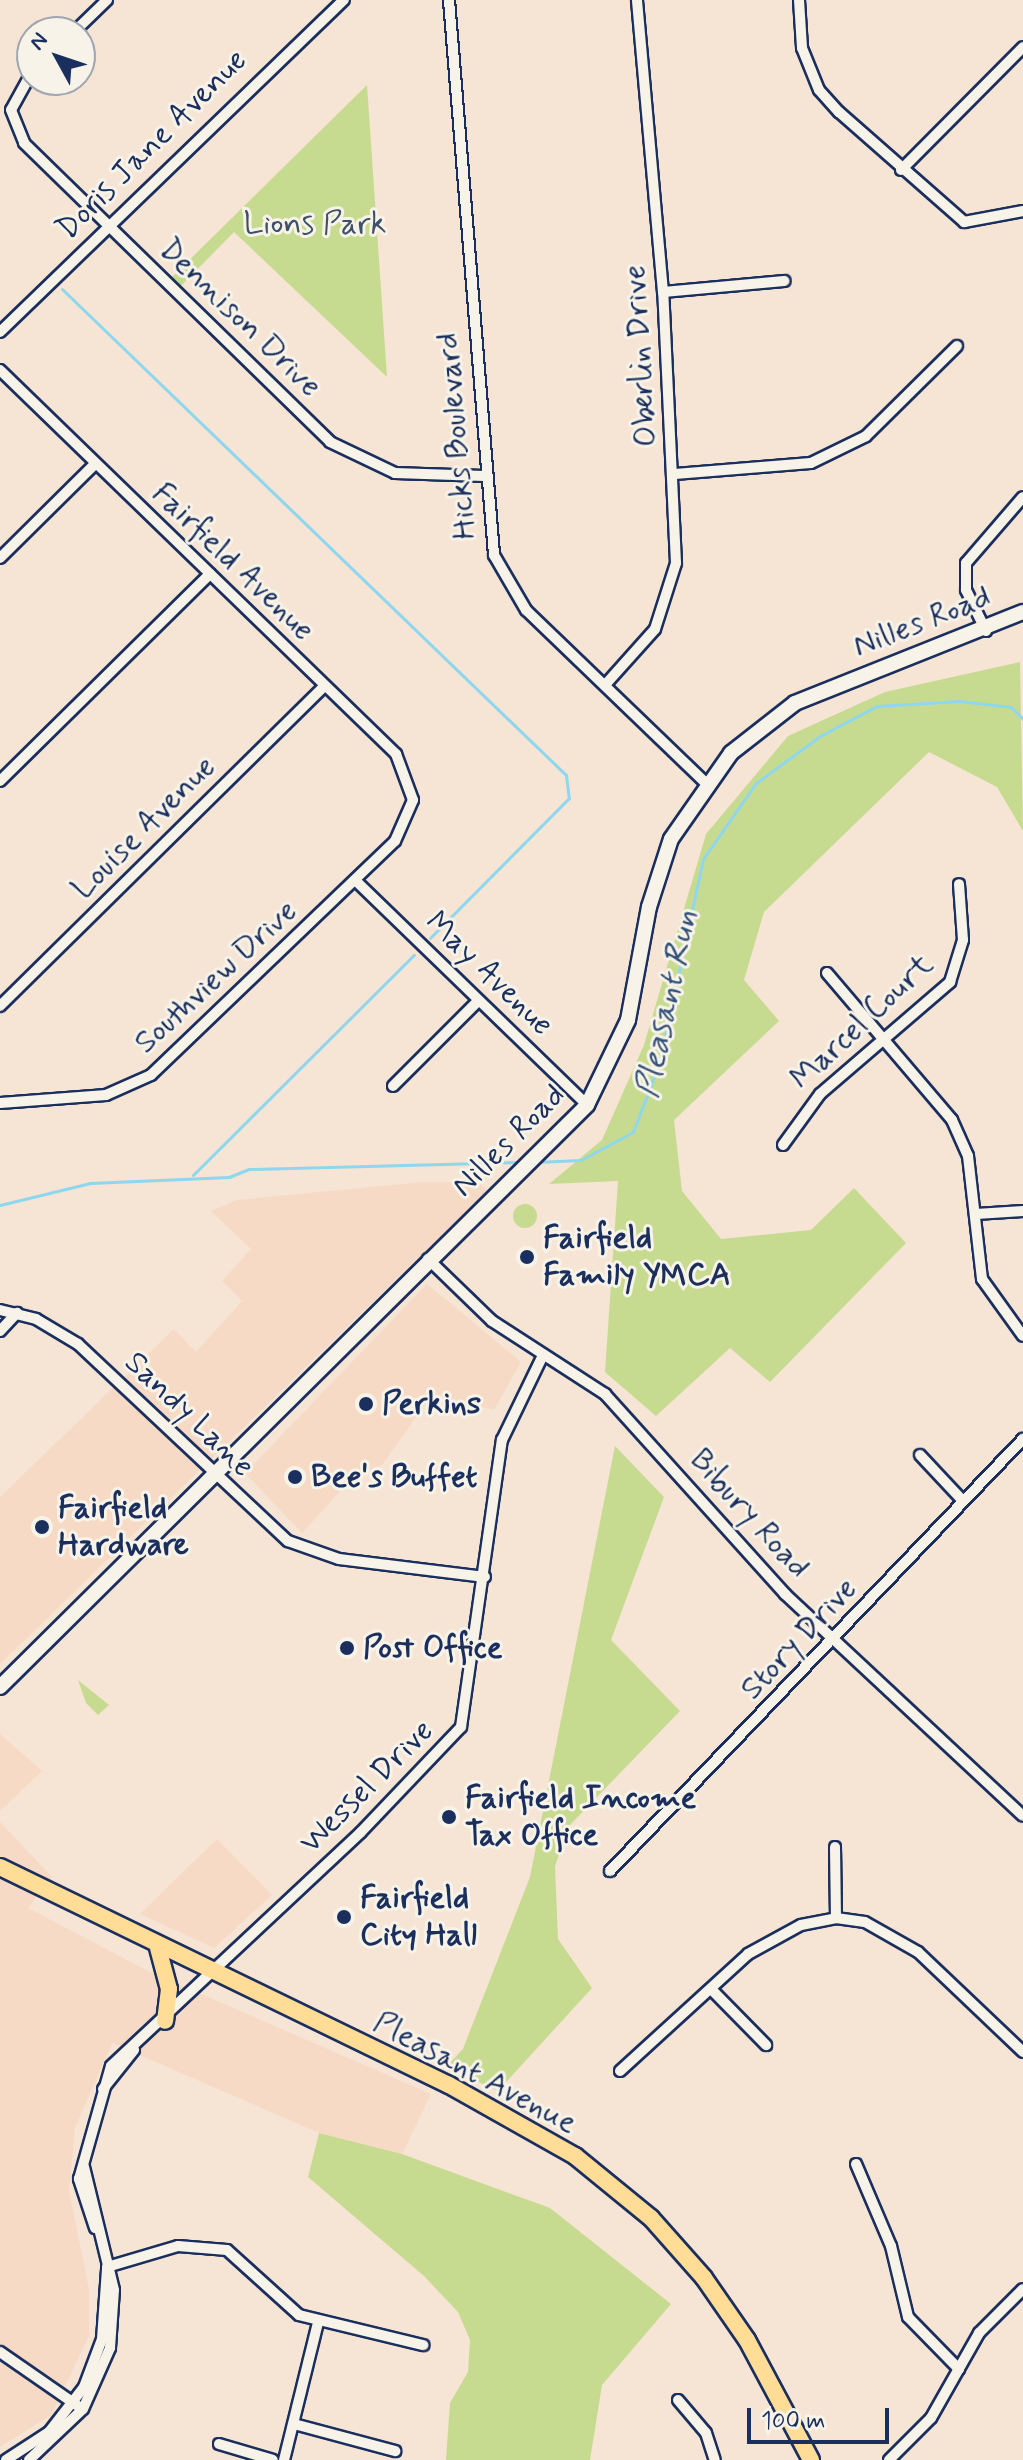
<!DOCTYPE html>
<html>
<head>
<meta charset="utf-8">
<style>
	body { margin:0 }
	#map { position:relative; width:1023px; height:2460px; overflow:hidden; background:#f6e4d4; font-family:Mynerve,sans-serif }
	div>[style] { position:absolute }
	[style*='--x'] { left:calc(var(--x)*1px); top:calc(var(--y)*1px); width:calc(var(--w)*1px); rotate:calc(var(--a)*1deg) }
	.built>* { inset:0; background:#f6dac6 }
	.green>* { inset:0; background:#c7db90 }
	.round { border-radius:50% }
	.stream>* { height:3px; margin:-1.5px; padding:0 1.5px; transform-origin:1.5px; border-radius:1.5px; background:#8ed7ef }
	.roads { filter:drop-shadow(2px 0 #1b2f5e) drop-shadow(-2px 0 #1b2f5e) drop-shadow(0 2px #1b2f5e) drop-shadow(0 -2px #1b2f5e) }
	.minor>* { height:10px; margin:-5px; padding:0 5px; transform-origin:5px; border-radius:5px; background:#f7f3e8 }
	.tertiary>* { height:14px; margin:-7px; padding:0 7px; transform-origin:7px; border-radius:7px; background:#f7f3e8 }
	.primary>* { height:16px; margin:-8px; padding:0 8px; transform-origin:8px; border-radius:8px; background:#ffdd96 }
	.dots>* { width:22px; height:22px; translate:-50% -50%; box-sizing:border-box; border:4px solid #f7f3e8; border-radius:50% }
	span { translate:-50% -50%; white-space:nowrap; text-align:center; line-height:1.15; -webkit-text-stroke:6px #f7f3e8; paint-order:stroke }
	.street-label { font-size:32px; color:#1b2f5e }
	.park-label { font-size:32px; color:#3d5168 }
	.poi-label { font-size:32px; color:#1b2f5e; font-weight:700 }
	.left { translate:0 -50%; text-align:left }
	.water-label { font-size:34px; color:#32517b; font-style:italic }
	.north { position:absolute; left:16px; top:16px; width:80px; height:80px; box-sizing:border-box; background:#f7f3e8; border:2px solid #9fa5b1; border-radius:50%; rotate:310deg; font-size:22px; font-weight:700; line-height:32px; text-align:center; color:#1b2f5e }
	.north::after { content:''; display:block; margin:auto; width:28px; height:36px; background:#1b2f5e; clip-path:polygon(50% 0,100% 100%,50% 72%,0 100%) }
	.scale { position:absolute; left:747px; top:2408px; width:142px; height:36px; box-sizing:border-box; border:4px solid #1b2f5e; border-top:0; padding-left:10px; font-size:24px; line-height:28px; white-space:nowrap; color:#1b2f5e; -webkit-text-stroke:6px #f7f3e8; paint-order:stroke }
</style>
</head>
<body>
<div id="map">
	<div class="built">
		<div style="clip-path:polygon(423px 1182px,478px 1182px,487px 1191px,0 1664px,0 1497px,174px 1329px,196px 1352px,242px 1301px,222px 1281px,251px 1249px,211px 1211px,237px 1200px)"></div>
		<div style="clip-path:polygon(427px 1284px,521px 1362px,494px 1410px,431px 1396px,382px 1465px,355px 1475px,302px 1533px,245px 1473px)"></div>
		<div style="clip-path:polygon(0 1734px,42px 1771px,0 1811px)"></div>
		<div style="clip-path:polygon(0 1822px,52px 1877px,28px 1908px,146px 1970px,431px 2094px,402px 2154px,319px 2133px,112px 2043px,75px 2128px,69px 2191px,89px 2289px,89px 2336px,51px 2415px,0 2447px)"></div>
		<div style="clip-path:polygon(217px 1839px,272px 1895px,214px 1948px,140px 1914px)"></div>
	</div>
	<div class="green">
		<div style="clip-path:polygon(367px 85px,387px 377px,234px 232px,175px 292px,166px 283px)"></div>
		<div style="clip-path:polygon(1020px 662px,1023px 831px,997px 787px,929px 752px,764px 912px,744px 980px,779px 1021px,674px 1120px,682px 1191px,721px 1239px,811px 1230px,854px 1188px,906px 1243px,770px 1382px,730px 1348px,656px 1416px,605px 1372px,618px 1181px,549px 1184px,602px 1140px,644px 1045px,706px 834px,788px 736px,885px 692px)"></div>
		<div class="round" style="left:513px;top:1204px;width:24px;height:24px"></div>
		<div style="clip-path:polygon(615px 1446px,664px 1497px,611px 1640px,680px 1711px,569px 1826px,555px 1866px,558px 1939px,592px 1988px,498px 2091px,446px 2067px,463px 2049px,530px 1877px)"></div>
		<div style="clip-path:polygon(78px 1680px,109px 1705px,98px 1715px,86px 1703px)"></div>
		<div style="clip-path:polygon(319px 2133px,402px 2154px,550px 2208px,671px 2304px,602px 2385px,590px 2460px,446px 2460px,450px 2403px,468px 2372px,470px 2340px,458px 2312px,424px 2276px,308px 2177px)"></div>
	</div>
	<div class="stream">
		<div style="--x:62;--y:289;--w:700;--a:43.96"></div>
		<div style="--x:566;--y:775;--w:23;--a:83"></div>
		<div style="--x:569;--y:798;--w:197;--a:134.8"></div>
		<div style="--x:536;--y:1162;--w:45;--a:-2.5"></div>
		<div style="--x:581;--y:1160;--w:59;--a:-28.3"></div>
		<div style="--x:633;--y:1132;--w:76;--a:-69.2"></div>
		<div style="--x:660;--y:1061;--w:207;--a:-78"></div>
		<div style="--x:703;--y:859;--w:93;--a:-55.1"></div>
		<div style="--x:756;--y:783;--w:79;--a:-36.3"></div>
		<div style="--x:820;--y:736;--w:64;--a:-27.8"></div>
		<div style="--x:877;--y:706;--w:83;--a:-3.4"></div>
		<div style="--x:960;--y:701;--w:51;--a:6.7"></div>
		<div style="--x:1011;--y:707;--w:17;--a:45"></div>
		<div style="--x:193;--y:1175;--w:312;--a:-44.9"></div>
		<div style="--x:0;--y:1205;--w:93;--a:-13.7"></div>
		<div style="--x:90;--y:1183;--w:139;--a:-2.5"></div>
		<div style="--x:229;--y:1177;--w:22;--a:-22"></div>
		<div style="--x:249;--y:1169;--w:272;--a:-1.5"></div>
	</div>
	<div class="roads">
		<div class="minor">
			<div style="--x:449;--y:0;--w:557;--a:85.36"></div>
			<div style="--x:494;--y:555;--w:64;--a:59.8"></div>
			<div style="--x:526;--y:610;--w:250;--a:43.9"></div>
			<div style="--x:799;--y:0;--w:48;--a:86.4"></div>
			<div style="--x:802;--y:48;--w:45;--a:68"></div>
			<div style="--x:819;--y:90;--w:30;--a:48"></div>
			<div style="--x:839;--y:112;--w:167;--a:41.3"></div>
			<div style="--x:964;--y:222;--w:60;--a:-10.6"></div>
			<div style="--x:74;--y:32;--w:46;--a:-44.1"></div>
			<div style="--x:32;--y:72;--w:43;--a:118.9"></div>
			<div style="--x:11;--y:110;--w:35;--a:68"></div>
			<div style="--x:24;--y:143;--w:428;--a:44.3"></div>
			<div style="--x:330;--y:442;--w:72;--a:25.5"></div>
			<div style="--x:395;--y:473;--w:89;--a:1.9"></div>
			<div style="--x:901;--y:170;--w:173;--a:-45.2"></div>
			<div style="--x:663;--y:292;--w:122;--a:-5.2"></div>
			<div style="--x:0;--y:332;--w:478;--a:-44"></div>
			<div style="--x:0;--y:370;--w:552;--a:44.12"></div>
			<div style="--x:396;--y:754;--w:49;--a:69.7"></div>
			<div style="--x:413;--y:800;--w:45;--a:113.7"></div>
			<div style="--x:395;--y:841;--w:338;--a:136.2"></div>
			<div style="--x:151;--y:1075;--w:49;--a:156"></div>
			<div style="--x:106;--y:1095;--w:106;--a:175.7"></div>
			<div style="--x:675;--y:474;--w:136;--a:-4.6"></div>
			<div style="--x:811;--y:463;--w:61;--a:-26.1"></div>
			<div style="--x:866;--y:436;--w:128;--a:-44.7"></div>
			<div style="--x:0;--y:558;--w:132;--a:-44.7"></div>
			<div style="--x:986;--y:631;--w:46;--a:-116"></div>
			<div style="--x:966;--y:590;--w:27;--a:-90"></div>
			<div style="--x:966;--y:563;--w:87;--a:-49.2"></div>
			<div style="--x:605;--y:685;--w:75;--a:-48.2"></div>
			<div style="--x:655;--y:629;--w:69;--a:-72.3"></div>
			<div style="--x:676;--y:563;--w:271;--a:-92.7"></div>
			<div style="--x:663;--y:292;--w:293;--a:-95.1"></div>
			<div style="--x:0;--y:781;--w:295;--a:-44.6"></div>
			<div style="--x:355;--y:880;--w:323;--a:44.1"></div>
			<div style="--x:827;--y:973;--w:193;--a:49.6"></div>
			<div style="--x:952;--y:1120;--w:39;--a:66"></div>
			<div style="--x:968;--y:1156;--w:124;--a:83.5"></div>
			<div style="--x:982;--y:1279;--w:70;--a:54.3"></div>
			<div style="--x:0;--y:1006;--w:456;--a:-44.6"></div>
			<div style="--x:393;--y:1086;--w:119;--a:-45"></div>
			<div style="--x:783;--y:1145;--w:63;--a:-54"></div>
			<div style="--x:820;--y:1094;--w:172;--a:-40.7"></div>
			<div style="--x:950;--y:982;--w:44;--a:-72.8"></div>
			<div style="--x:963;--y:940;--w:56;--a:-94.1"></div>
			<div style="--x:976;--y:1214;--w:47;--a:-3.7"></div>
			<div style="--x:428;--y:1259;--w:89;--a:44.1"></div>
			<div style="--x:492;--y:1321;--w:135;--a:32.9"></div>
			<div style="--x:605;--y:1394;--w:269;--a:48"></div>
			<div style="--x:785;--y:1594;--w:325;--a:43"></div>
			<div style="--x:0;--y:1310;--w:37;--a:14"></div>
			<div style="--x:36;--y:1319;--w:49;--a:30.8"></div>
			<div style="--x:78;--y:1344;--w:288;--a:43.2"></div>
			<div style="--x:288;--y:1541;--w:54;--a:19.4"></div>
			<div style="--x:339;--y:1559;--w:147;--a:7"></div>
			<div style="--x:0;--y:1331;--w:25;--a:-47"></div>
			<div style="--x:920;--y:1455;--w:63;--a:46.9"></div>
			<div style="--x:835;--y:1847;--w:71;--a:89.2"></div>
			<div style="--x:610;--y:1871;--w:598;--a:-46.29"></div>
			<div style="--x:713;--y:1991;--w:76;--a:45.5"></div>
			<div style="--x:620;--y:2071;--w:173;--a:-42.4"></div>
			<div style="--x:748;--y:1954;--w:60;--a:-28.7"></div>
			<div style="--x:801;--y:1925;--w:36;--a:-11"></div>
			<div style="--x:836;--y:1918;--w:29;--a:8"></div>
			<div style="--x:865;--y:1922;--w:61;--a:29.5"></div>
			<div style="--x:918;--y:1952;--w:145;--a:43.6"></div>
			<div style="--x:103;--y:2089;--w:50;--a:-51.5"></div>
			<div style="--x:856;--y:2164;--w:89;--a:66.9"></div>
			<div style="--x:891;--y:2246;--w:73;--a:76.5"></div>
			<div style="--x:908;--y:2317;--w:73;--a:45.6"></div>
			<div style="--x:95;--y:2228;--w:52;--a:-108.1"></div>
			<div style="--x:79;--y:2179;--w:117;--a:-74.2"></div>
			<div style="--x:111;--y:2066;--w:342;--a:-43.1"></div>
			<div style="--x:361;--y:1832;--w:145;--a:-46.4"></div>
			<div style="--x:461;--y:1727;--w:290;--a:-81.9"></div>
			<div style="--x:502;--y:1440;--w:94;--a:-64.2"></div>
			<div style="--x:107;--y:2267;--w:74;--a:-16.5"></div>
			<div style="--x:178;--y:2246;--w:49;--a:4.7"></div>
			<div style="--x:227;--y:2250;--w:97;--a:42.1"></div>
			<div style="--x:299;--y:2315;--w:128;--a:13.6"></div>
			<div style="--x:0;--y:2352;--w:98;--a:34.7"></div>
			<div style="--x:678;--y:2400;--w:43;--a:49.7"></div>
			<div style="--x:706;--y:2433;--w:28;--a:72"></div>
			<div style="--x:294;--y:2424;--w:105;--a:15"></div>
			<div style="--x:219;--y:2444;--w:56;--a:16.5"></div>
			<div style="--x:6;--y:2460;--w:51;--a:-33.1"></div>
			<div style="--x:49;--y:2432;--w:57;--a:-52.1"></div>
			<div style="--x:84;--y:2387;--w:51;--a:-69.4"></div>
			<div style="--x:102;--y:2339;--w:70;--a:-85.9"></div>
			<div style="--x:29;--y:2460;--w:74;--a:-43.4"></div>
			<div style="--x:83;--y:2409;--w:67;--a:-66.1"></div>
			<div style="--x:110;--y:2348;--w:58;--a:-86.1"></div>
			<div style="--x:114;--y:2290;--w:127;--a:-103.7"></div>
			<div style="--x:284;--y:2460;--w:141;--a:-76.1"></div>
			<div style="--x:889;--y:2460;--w:59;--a:-45"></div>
			<div style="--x:931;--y:2418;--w:98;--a:-60.5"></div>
			<div style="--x:979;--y:2333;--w:62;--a:-45"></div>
		</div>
		<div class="tertiary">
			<div style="--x:0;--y:1687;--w:827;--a:-44.75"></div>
			<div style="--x:587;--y:1105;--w:94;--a:-64.2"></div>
			<div style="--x:628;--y:1020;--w:115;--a:-79.5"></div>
			<div style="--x:649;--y:907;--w:71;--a:-72.1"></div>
			<div style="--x:671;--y:839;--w:105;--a:-55.1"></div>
			<div style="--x:731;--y:753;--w:81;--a:-38"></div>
			<div style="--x:795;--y:703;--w:245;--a:-21.8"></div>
		</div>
		<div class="primary">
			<div style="--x:0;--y:1867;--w:499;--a:25.9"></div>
			<div style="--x:449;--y:2085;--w:145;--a:29.4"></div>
			<div style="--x:575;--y:2156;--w:98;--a:39.2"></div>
			<div style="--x:651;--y:2218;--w:80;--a:48.5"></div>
			<div style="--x:704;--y:2278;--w:75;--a:55.3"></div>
			<div style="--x:747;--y:2340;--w:136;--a:61.9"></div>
			<div style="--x:158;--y:1948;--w:42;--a:75"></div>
			<div style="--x:169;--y:1989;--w:32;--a:97"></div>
		</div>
	</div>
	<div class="dots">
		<div style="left:527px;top:1257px;background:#1b2f5e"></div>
		<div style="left:366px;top:1404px;background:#1b2f5e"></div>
		<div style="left:295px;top:1477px;background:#1b2f5e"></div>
		<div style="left:42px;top:1527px;background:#1b2f5e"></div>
		<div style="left:347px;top:1648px;background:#1b2f5e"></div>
		<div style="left:449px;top:1817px;background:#1b2f5e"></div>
		<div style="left:344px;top:1917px;background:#1b2f5e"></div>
	</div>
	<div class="street-label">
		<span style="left:152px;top:145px;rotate:-45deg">Doris Jane Avenue</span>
		<span style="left:240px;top:318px;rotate:44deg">Dennison Drive</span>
		<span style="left:641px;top:356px;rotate:-94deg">Oberlin Drive</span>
		<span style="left:457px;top:436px;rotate:-95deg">Hicks Boulevard</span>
		<span style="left:233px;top:562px;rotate:44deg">Fairfield Avenue</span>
		<span style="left:922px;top:622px;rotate:-21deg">Nilles Road</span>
		<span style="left:144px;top:828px;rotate:-45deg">Louise Avenue</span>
		<span style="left:489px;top:974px;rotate:44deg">May Avenue</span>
		<span style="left:216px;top:977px;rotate:-43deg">Southview Drive</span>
		<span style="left:862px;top:1022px;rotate:-43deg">Marcel Court</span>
		<span style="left:509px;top:1141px;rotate:-45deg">Nilles Road</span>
		<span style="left:189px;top:1415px;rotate:44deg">Sandy Lane</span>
		<span style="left:749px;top:1514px;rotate:48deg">Bibury Road</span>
		<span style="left:799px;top:1639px;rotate:-47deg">Story Drive</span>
		<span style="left:367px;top:1787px;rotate:-45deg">Wessel Drive</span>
		<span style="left:475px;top:2073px;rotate:28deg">Pleasant Avenue</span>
	</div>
	<div class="park-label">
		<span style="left:315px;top:224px">Lions Park</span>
	</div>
	<div class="poi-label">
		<span class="left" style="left:543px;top:1257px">Fairfield<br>Family YMCA</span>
		<span class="left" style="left:382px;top:1404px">Perkins</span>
		<span class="left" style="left:311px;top:1477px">Bee's Buffet</span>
		<span class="left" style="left:58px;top:1527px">Fairfield<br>Hardware</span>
		<span class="left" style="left:363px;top:1648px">Post Office</span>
		<span class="left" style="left:465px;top:1817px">Fairfield Income<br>Tax Office</span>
		<span class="left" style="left:360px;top:1917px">Fairfield<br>City Hall</span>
	</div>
	<div class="water-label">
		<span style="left:667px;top:1004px;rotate:-78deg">Pleasant Run</span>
	</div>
	<div class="north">N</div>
	<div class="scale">100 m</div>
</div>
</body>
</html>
